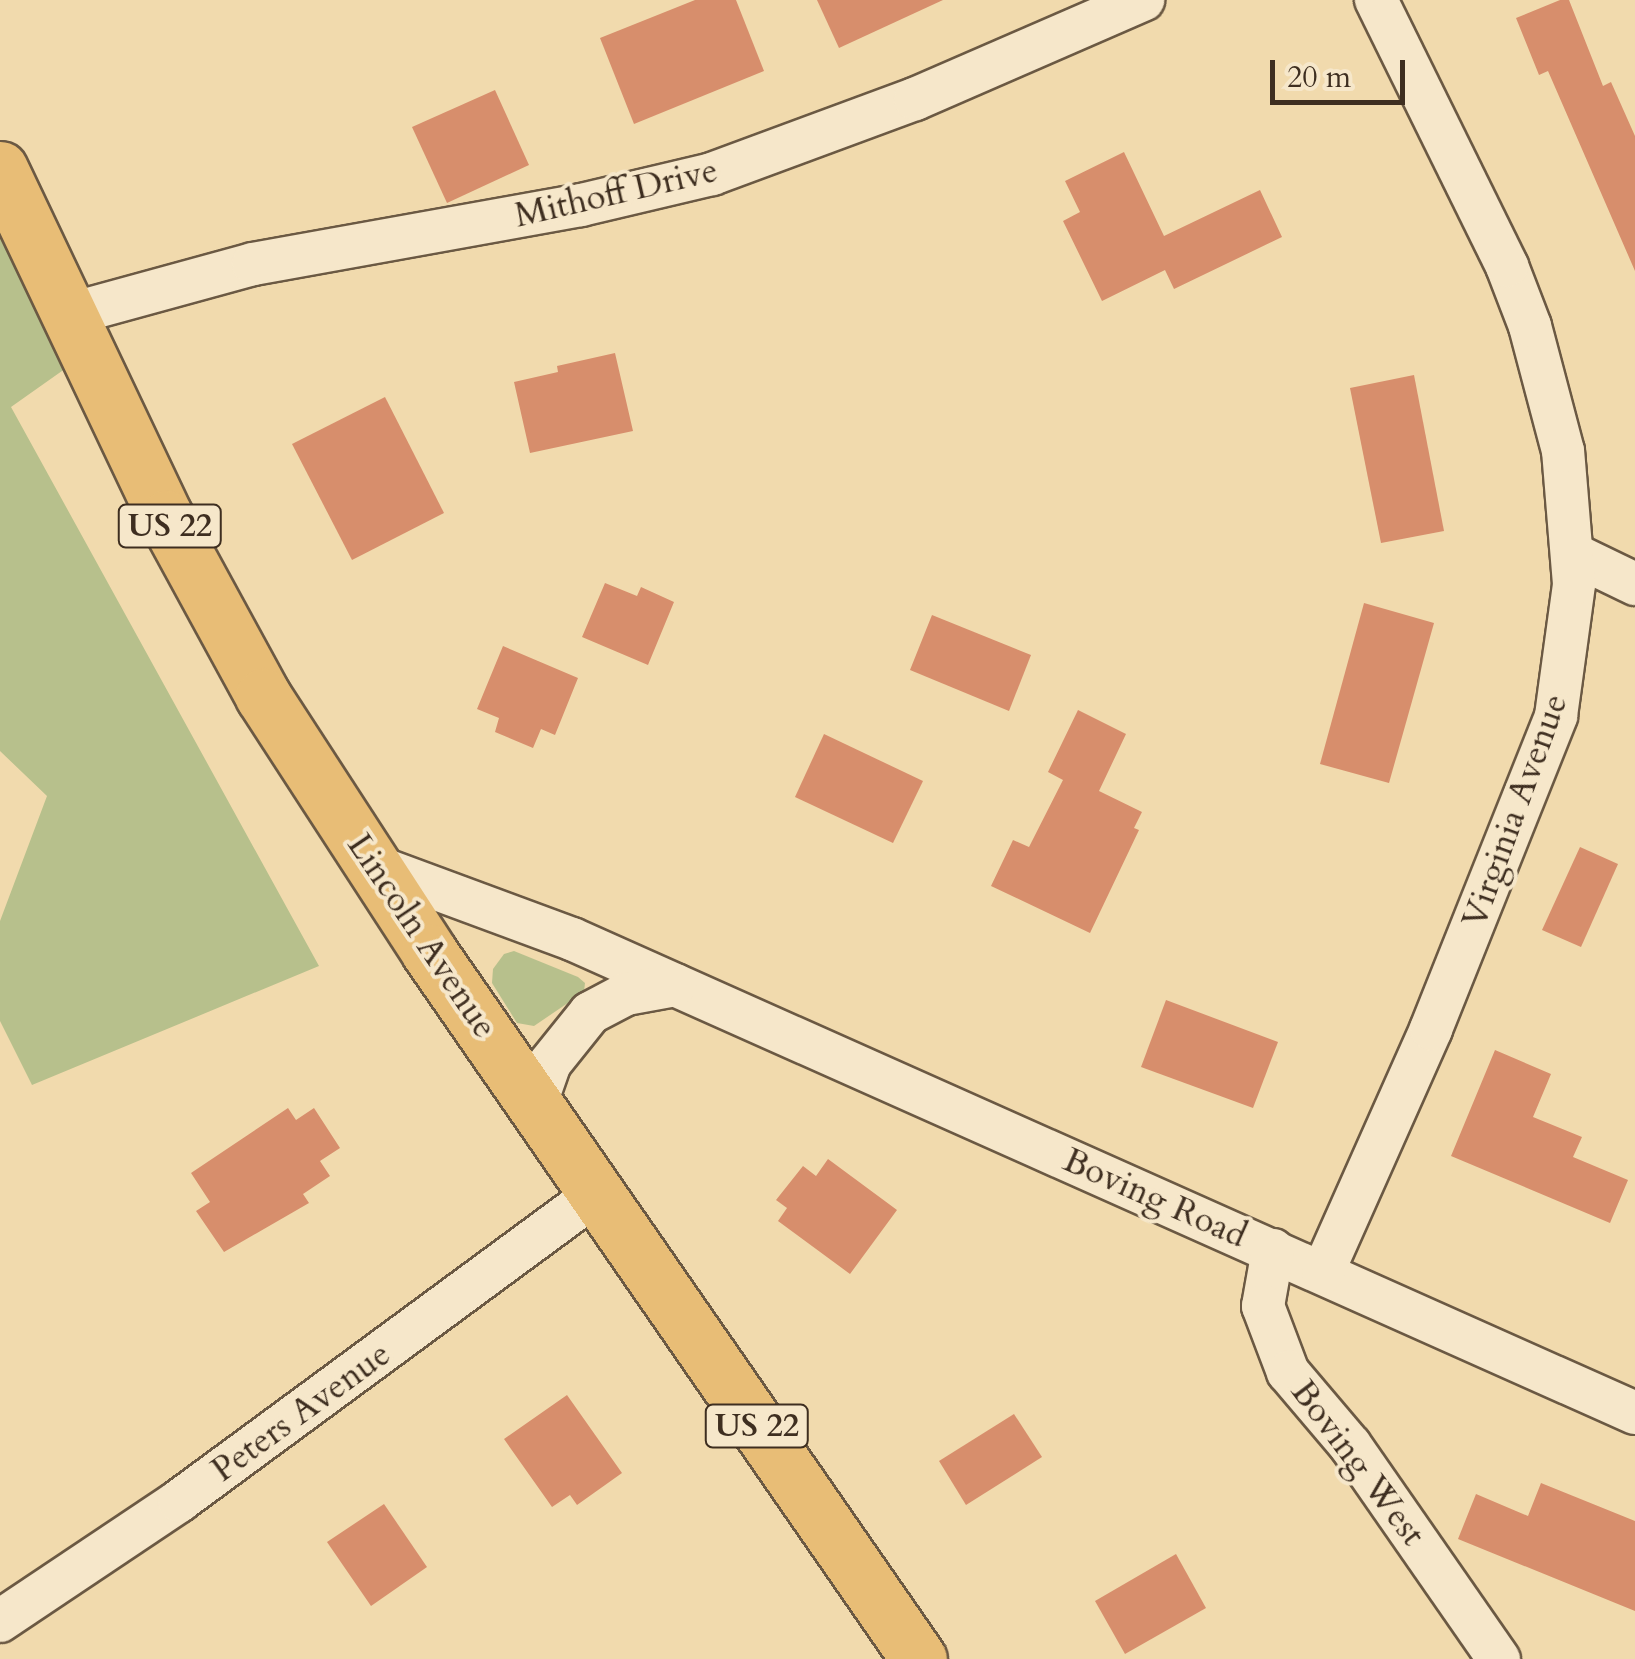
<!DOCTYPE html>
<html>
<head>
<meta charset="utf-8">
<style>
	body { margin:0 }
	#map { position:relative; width:1635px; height:1659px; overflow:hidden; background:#f1daad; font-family:Cardo,serif }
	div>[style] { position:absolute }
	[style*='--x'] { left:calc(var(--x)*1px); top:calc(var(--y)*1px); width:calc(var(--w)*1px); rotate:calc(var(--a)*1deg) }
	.green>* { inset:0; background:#b7c08c }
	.building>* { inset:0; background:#d78e6c }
	.roads { filter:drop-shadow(2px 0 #6b5943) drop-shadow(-2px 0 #6b5943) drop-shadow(0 2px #6b5943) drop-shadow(0 -2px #6b5943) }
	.minor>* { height:42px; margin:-21px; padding:0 21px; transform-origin:21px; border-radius:21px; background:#f6e7ca }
	.primary>* { height:55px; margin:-27.5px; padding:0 27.5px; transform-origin:27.5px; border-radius:27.5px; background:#e8bd76 }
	span { translate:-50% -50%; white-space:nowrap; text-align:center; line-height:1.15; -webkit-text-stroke:8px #f6e7ca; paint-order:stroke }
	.shield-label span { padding:2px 8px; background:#f6e7ca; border:2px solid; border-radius:8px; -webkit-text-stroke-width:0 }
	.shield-label { font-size:32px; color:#3e2e20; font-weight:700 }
	.street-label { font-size:35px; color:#3e2e20 }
	.scale { position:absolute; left:1270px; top:60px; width:135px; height:45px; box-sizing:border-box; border:5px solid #3e2e20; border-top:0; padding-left:12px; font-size:30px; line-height:35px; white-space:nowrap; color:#3e2e20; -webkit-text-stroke:8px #f6e7ca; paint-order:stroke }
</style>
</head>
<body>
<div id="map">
	<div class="green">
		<div style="clip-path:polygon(0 169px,86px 354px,11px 407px,319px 966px,32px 1085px,0 1021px,0 921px,47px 796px,0 751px)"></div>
		<div style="clip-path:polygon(514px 951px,578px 977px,585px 983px,584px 992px,534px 1026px,517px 1023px,492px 983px,493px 969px,504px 954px)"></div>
	</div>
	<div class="building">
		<div style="clip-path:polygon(695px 0,736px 0,764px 71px,634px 124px,600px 38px)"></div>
		<div style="clip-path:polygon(817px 0,943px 0,839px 48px)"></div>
		<div style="clip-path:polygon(1560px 0,1569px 0,1603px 86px,1611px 82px,1635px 136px,1635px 271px,1548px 71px,1539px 75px,1516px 18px)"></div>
		<div style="clip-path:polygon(495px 90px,529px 165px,447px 203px,412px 127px)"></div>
		<div style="clip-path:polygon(1124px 152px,1164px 236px,1260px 190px,1282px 237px,1174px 289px,1165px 270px,1102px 301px,1063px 221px,1080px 212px,1065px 181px)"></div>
		<div style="clip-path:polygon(615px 353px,633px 431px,530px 453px,514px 382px,558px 372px,557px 366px)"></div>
		<div style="clip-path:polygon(1414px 375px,1444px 531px,1381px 543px,1350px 388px)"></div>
		<div style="clip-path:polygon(385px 397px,444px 513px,352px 560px,292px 444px)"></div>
		<div style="clip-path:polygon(605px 583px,637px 596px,641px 587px,674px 602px,648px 665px,582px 637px)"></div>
		<div style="clip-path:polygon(1364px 603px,1434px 623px,1389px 783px,1320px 764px)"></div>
		<div style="clip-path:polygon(932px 615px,1031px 655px,1009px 711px,910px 670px)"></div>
		<div style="clip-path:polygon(503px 646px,578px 678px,555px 735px,541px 729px,533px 748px,495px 732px,499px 718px,477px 709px)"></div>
		<div style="clip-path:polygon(1078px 710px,1126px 734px,1099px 791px,1142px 812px,1134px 828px,1139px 830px,1090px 933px,991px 886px,1013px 840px,1029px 847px,1063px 780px,1048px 772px)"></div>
		<div style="clip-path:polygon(824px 734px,923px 781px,893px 843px,795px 797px)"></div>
		<div style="clip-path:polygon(1580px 847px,1618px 864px,1581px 947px,1542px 930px)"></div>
		<div style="clip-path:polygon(1166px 1000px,1278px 1042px,1253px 1108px,1141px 1067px)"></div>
		<div style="clip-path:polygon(1495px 1050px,1551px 1074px,1533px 1117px,1582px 1137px,1573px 1157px,1628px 1180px,1610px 1223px,1451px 1156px)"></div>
		<div style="clip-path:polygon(288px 1108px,296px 1120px,314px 1108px,340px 1148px,320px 1161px,330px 1176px,303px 1194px,309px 1203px,224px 1252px,196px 1211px,210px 1202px,191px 1173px)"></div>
		<div style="clip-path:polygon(828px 1159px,897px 1210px,850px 1274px,778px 1221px,787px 1208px,776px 1200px,803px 1166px,816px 1176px)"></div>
		<div style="clip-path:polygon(567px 1395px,622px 1473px,577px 1505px,570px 1495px,552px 1507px,504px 1439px)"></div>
		<div style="clip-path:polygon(1014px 1414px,1042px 1457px,966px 1505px,939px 1461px)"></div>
		<div style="clip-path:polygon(1541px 1483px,1635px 1521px,1635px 1611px,1458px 1539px,1476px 1494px,1528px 1516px)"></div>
		<div style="clip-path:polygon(384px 1504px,427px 1567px,371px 1606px,327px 1542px)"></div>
		<div style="clip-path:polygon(1176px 1554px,1206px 1608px,1125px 1654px,1095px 1601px)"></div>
	</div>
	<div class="roads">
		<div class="minor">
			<div style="--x:67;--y:315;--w:193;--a:-15.3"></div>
			<div style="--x:253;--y:264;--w:333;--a:-10.2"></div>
			<div style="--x:581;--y:205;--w:135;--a:-13.3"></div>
			<div style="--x:712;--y:174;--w:216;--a:-20.3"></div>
			<div style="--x:915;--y:99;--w:249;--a:-23.5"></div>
			<div style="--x:1573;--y:554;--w:69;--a:25.8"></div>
			<div style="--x:372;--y:865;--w:213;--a:20.3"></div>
			<div style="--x:572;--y:939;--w:1164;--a:24.03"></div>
			<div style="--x:536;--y:1103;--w:42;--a:-70.7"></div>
			<div style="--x:550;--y:1063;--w:64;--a:-51.3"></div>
			<div style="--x:590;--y:1013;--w:41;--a:-27.8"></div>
			<div style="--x:626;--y:994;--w:50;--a:-10.4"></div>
			<div style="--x:1273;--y:1250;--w:57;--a:100.1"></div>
			<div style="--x:1263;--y:1306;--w:71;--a:69.3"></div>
			<div style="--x:1288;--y:1372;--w:96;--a:49.7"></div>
			<div style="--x:1350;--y:1445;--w:261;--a:55.2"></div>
			<div style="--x:1323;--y:1272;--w:266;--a:-66"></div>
			<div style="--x:1431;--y:1029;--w:337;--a:-68.2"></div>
			<div style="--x:1556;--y:716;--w:133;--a:-82.2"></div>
			<div style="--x:1574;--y:584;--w:133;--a:-94.7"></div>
			<div style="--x:1563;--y:451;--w:129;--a:-104.8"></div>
			<div style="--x:1530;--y:326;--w:64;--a:-111"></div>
			<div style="--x:1507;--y:266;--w:297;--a:-116.2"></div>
			<div style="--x:0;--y:1621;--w:216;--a:-33.8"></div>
			<div style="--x:179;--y:1501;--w:518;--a:-36.36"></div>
		</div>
		<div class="primary">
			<div style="--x:0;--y:169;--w:386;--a:64.6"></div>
			<div style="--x:166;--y:518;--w:203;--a:61.4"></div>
			<div style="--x:263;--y:696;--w:305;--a:57"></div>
			<div style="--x:429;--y:952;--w:860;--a:55.28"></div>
		</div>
	</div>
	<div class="shield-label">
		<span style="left:170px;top:526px">US 22</span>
		<span style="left:757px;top:1426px">US 22</span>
	</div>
	<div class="street-label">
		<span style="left:616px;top:193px;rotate:-13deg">Mithoff Drive</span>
		<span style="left:1515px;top:811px;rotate:-70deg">Virginia Avenue</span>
		<span style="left:422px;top:936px;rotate:56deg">Lincoln Avenue</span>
		<span style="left:1155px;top:1198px;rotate:24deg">Boving Road</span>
		<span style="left:301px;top:1412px;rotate:-36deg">Peters Avenue</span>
		<span style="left:1358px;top:1463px;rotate:53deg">Boving West</span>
	</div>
	<div class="scale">20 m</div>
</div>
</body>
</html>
